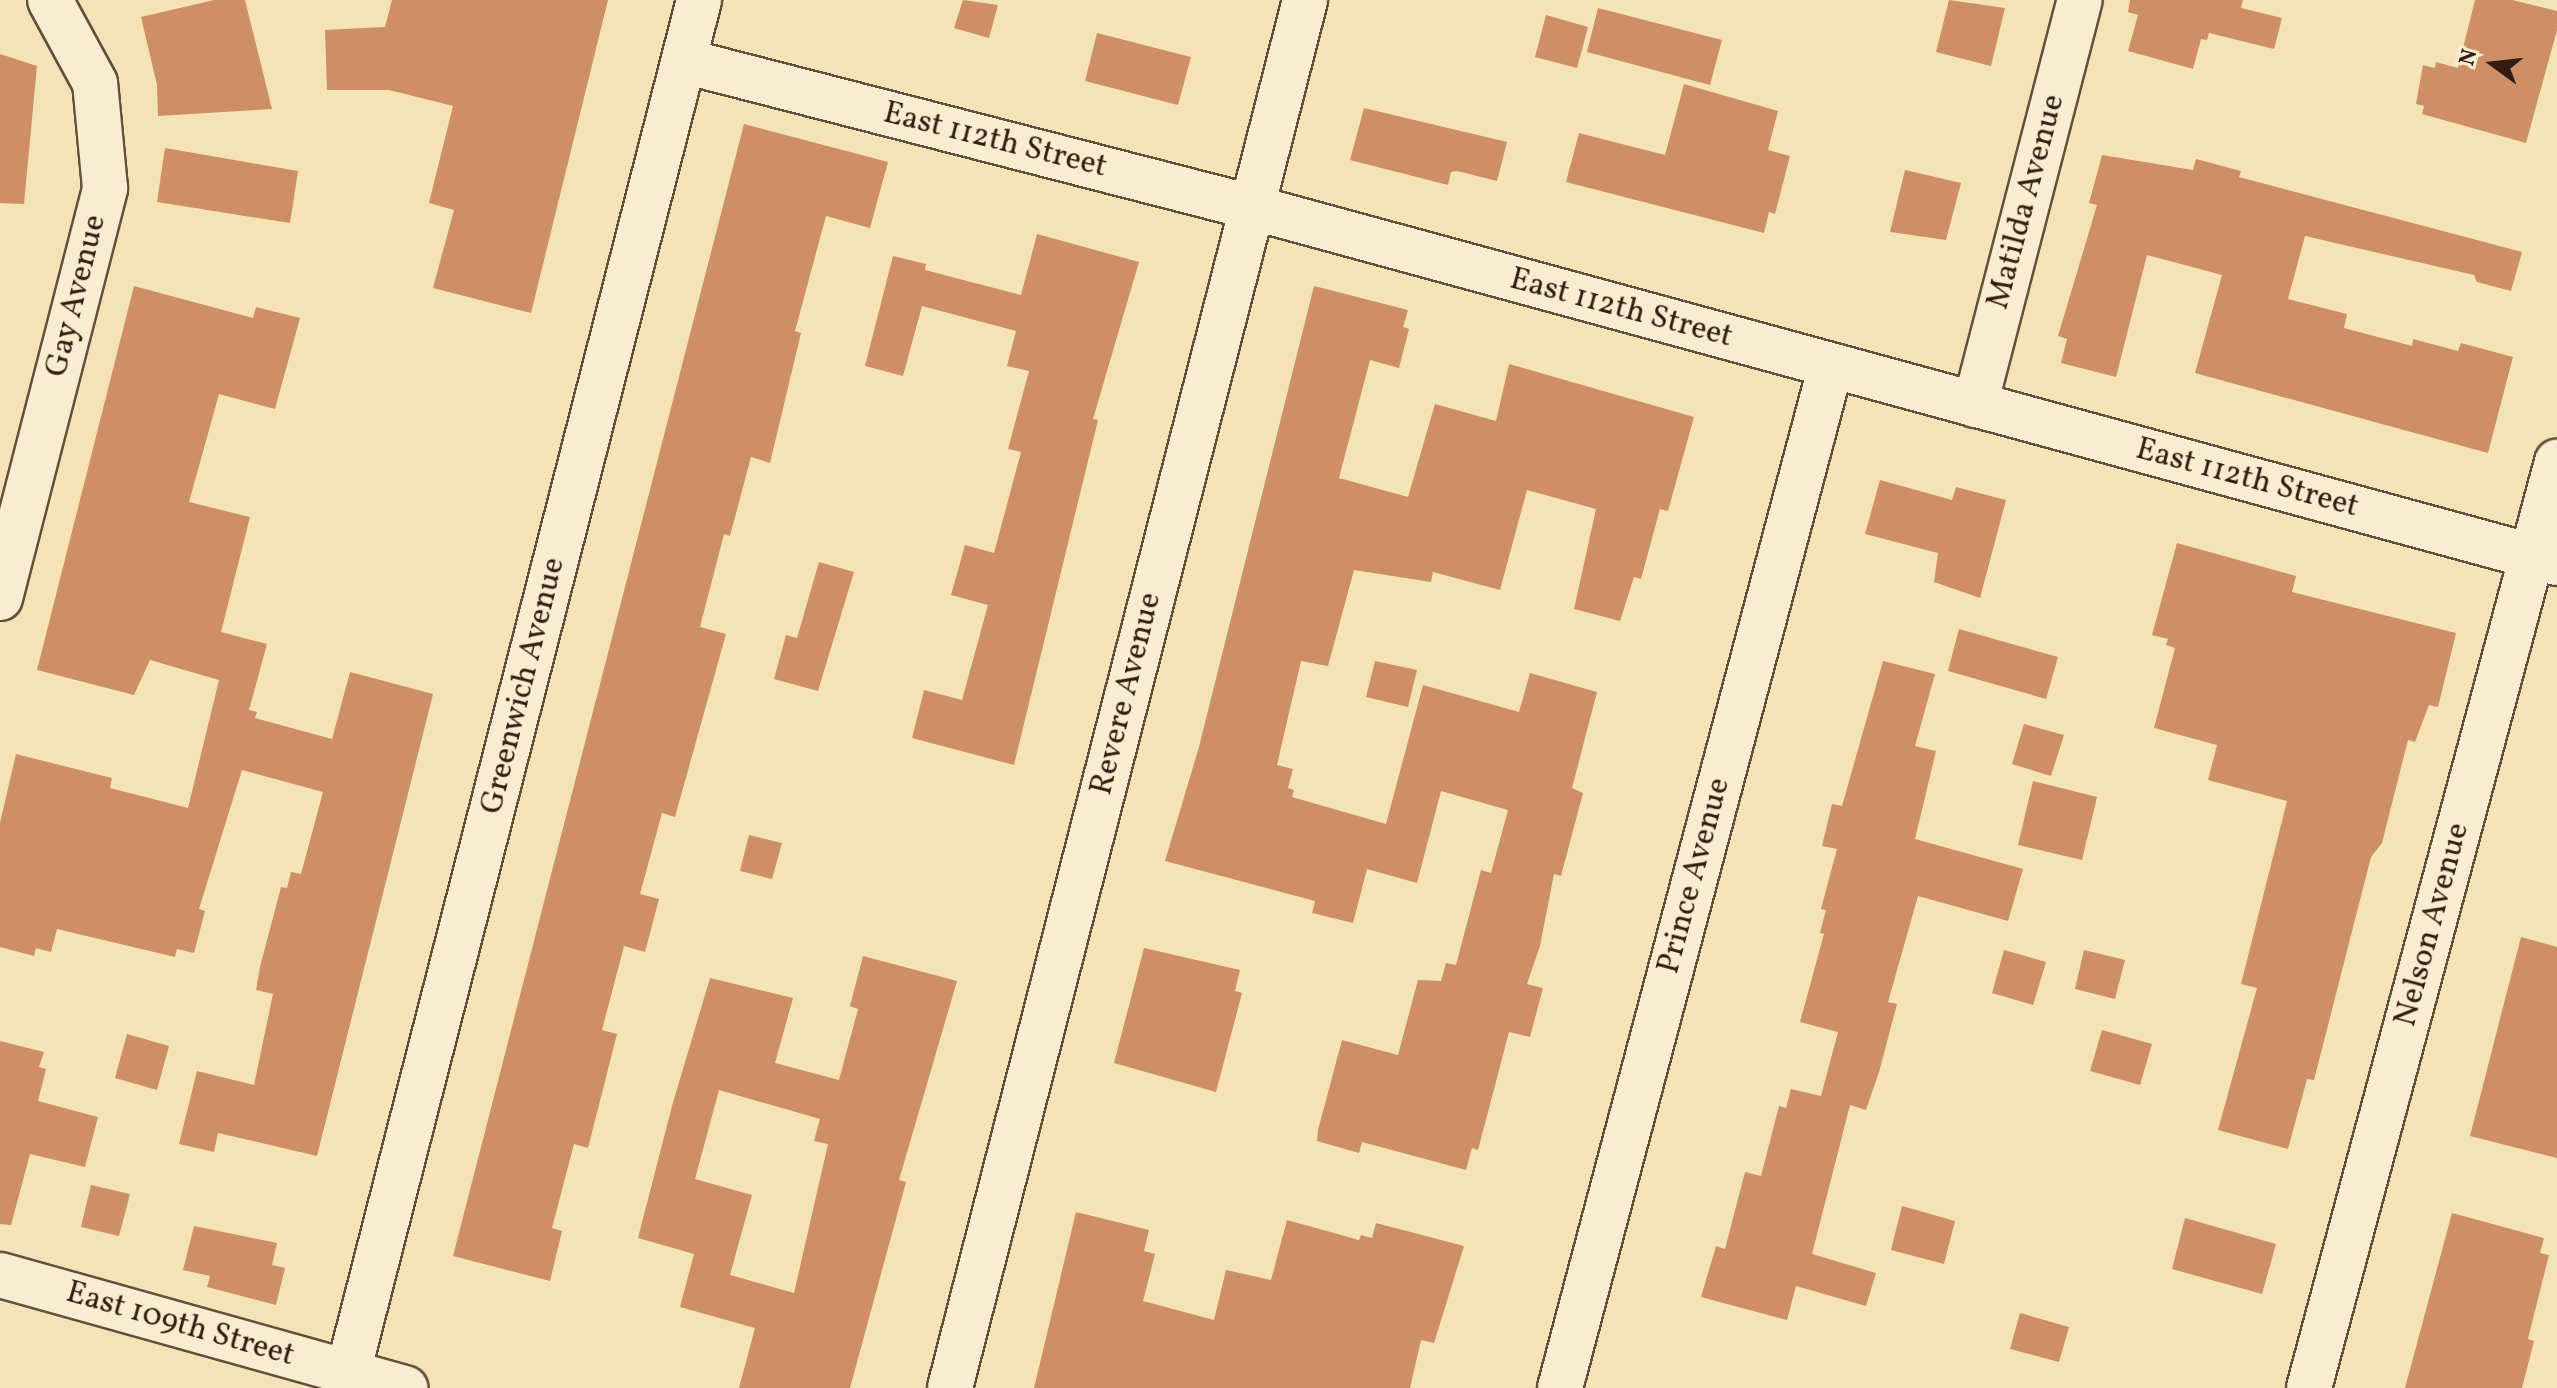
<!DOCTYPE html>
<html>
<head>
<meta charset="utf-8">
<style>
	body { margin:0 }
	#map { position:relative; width:2557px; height:1388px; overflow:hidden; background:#f4e3b6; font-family:Vollkorn,serif }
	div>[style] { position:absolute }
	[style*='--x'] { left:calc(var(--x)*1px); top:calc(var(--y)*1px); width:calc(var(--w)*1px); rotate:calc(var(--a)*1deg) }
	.building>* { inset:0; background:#cf8f66 }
	.roads { filter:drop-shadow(2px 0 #644e3c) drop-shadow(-2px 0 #644e3c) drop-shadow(0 2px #644e3c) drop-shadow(0 -2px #644e3c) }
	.minor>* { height:44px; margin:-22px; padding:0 22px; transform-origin:22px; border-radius:22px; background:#f8edd0 }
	span { translate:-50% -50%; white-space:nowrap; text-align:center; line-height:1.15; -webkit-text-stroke:6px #f8edd0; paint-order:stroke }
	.street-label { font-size:32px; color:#341c13 }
	.north { position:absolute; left:2453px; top:24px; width:80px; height:80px; -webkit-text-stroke:6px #f8edd0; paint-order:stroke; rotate:285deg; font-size:22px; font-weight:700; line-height:32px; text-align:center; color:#341c13 }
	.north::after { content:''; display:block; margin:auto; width:28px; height:36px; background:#341c13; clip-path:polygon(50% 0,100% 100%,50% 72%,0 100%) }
</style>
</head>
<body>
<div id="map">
	<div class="building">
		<div style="clip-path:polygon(214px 0,245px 0,272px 109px,158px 116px,157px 85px,141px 17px)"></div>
		<div style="clip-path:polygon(392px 0,608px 0,531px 313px,433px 288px,454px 210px,429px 203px,453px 106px,389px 90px,327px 90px,325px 30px,385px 27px)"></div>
		<div style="clip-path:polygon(963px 0,998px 5px,989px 38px,954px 28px)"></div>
		<div style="clip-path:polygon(1949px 0,2005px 8px,1991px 66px,1936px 52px)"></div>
		<div style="clip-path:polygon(2130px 0,2243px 0,2241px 8px,2282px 18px,2274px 49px,2209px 33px,2207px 40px,2201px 39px,2193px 69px,2128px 51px,2138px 15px,2128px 12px)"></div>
		<div style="clip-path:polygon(2475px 0,2512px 0,2557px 11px,2557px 30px,2526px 143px,2422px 114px,2424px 106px,2416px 104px,2423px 65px,2435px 68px,2436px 62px,2458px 68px)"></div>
		<div style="clip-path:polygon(1598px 8px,1722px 40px,1710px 85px,1587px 52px)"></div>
		<div style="clip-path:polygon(1546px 15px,1588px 27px,1577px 68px,1535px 57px)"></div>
		<div style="clip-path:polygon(1097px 33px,1191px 57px,1178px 105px,1085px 81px)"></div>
		<div style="clip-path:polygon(0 54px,37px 66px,24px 204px,0 203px)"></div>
		<div style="clip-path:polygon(1684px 84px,1778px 111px,1768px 150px,1790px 156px,1775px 214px,1769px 212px,1764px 233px,1566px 182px,1579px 133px,1665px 155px)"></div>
		<div style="clip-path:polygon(1364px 108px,1507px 142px,1497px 181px,1457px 171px,1451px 172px,1448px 185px,1350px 160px)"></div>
		<div style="clip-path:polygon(744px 124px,888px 162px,870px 228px,826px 216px,795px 331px,801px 333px,770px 463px,751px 457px,730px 536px,724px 534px,700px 627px,726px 634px,675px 817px,662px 813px,640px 894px,659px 899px,645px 952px,624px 946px,602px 1030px,617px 1034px,588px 1148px,574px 1144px,552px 1228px,562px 1231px,550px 1281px,453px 1256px)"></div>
		<div style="clip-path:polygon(165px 148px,298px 171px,290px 223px,157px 202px)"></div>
		<div style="clip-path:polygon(2102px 155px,2193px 170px,2196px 159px,2241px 171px,2239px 177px,2522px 252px,2511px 291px,2477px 282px,2474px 275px,2305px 236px,2288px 299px,2347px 314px,2344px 328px,2412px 346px,2413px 339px,2458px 351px,2461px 343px,2513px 357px,2488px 453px,2195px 373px,2222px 275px,2147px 255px,2116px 377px,2061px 363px,2067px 339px,2058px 336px,2097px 205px,2089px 203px)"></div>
		<div style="clip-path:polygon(1905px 170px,1961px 183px,1946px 240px,1890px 232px)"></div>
		<div style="clip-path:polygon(1037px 234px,1139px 262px,1093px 419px,1098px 420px,1014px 765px,912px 738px,924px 690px,962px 700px,988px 605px,951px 595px,965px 545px,994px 553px,1021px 452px,1008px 449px,1029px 371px,1007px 366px,1016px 331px,922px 306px,903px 376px,865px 366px,893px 256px,926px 264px,925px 270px,1021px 295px)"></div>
		<div style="clip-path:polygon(134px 286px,253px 318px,256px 307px,300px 318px,275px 409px,219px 394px,189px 502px,250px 517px,221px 632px,267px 644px,249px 710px,257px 712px,255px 718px,332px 739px,350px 672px,433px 694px,317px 1156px,218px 1133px,214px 1152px,179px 1144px,197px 1071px,254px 1085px,273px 994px,256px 990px,260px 967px,281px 887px,287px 888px,291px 872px,301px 874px,323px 792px,242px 770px,199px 909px,205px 911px,194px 953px,177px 949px,175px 957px,57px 929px,51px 952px,36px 948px,34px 956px,0 947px,0 823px,16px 754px,112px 778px,110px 788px,188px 808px,219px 680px,150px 660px,134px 695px,37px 670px)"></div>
		<div style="clip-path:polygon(1314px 286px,1408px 310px,1403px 327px,1409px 329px,1399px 368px,1370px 360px,1339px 478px,1408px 497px,1435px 404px,1496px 421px,1509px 364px,1694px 417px,1668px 511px,1660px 509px,1641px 579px,1634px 577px,1620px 621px,1574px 609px,1596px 509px,1527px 490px,1500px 590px,1433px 572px,1431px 582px,1354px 570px,1328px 666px,1301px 661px,1277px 765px,1293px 769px,1288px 788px,1294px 790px,1292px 797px,1386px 824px,1423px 685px,1519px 712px,1530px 673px,1597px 692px,1572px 788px,1583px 793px,1561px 876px,1554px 874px,1540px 946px,1527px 984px,1543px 988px,1530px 1037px,1509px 1032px,1478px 1150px,1472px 1148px,1466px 1170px,1362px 1142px,1359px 1153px,1317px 1141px,1318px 1130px,1342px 1040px,1398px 1055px,1418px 980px,1441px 981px,1446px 963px,1456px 965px,1481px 870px,1491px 873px,1508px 810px,1441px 791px,1417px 883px,1367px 869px,1353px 923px,1312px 913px,1315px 901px,1165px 861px,1199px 747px)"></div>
		<div style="clip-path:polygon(1880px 480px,1952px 500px,1956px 487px,2006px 500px,1980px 598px,1934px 582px,1938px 553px,1865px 534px)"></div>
		<div style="clip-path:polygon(2177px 543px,2296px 576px,2292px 592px,2456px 633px,2438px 707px,2429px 705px,2415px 742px,2408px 740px,2382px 843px,2371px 857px,2314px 1080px,2307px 1079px,2288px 1149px,2218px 1130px,2257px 988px,2241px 984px,2287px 801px,2208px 780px,2217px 745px,2154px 728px,2175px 648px,2166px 645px,2168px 639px,2152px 635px)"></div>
		<div style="clip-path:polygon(819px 562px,854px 572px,818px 691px,774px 679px,786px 635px,797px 638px)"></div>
		<div style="clip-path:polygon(1959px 629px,2058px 657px,2046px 699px,1948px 671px)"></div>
		<div style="clip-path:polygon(1375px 661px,1417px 670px,1408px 707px,1366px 697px)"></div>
		<div style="clip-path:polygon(1883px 661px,1935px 674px,1915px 746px,1936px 751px,1915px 839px,2023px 869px,2008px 921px,1918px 896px,1888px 1002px,1897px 1004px,1879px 1072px,1866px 1110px,1850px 1105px,1812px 1254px,1876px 1273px,1866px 1306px,1796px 1286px,1787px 1320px,1701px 1297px,1716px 1246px,1725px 1249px,1745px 1172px,1761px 1176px,1779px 1106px,1786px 1108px,1791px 1089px,1821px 1096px,1838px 1032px,1800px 1022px,1824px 934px,1820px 933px,1826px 910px,1821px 909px,1837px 849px,1822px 846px,1832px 804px,1842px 806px)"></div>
		<div style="clip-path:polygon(2024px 724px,2064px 735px,2051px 776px,2012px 764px)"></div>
		<div style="clip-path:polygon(2033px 781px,2097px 797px,2082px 860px,2018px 845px)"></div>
		<div style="clip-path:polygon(749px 835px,782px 843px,772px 879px,740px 871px)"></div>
		<div style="clip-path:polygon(2521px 937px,2557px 947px,2557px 1158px,2470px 1136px)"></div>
		<div style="clip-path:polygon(1144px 948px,1240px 970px,1235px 991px,1242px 993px,1216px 1092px,1114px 1063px)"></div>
		<div style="clip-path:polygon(2004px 950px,2046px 962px,2033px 1005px,1992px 993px)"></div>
		<div style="clip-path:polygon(2084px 950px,2125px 960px,2115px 999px,2075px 989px)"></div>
		<div style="clip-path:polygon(evenodd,863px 956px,957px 981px,899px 1180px,906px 1182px,850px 1388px,739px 1388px,755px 1328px,680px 1307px,694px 1254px,638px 1238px,672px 1106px,710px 978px,793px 998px,775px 1063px,839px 1080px,858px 1009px,850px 1006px,863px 956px,719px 1090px,820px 1119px,814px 1141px,828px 1144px,794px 1293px,730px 1275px,752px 1195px,695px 1179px,719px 1090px)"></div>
		<div style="clip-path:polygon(2102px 1030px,2152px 1044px,2140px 1085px,2090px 1071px)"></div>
		<div style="clip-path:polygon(127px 1034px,169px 1046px,157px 1090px,115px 1078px)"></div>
		<div style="clip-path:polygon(0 1041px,44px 1052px,39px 1067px,46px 1069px,38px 1101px,98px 1117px,85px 1167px,30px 1154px,11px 1225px,0 1224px)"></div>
		<div style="clip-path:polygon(91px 1185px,130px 1194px,119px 1236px,81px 1227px)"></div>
		<div style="clip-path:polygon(1902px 1206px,1955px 1221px,1944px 1264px,1891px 1250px)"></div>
		<div style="clip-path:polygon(1076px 1212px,1149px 1230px,1144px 1251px,1155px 1254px,1143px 1301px,1214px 1320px,1226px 1270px,1271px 1280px,1287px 1220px,1359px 1240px,1361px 1235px,1372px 1238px,1376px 1223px,1464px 1246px,1434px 1343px,1421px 1340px,1410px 1388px,1034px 1388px)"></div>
		<div style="clip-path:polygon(2452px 1213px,2544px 1238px,2540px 1253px,2549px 1255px,2528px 1339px,2534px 1341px,2522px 1388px,2405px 1388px)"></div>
		<div style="clip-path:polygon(2185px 1218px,2276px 1244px,2262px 1294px,2172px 1269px)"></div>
		<div style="clip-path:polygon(194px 1226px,277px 1243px,272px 1265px,285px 1268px,276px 1305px,207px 1287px,210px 1276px,183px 1270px)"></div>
		<div style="clip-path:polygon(2020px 1313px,2069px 1327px,2059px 1362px,2010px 1349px)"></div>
	</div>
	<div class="roads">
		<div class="minor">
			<div style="--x:684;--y:61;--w:585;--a:14.44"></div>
			<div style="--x:1251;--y:207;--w:1354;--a:15.25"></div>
			<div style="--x:1975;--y:405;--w:418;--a:-75.5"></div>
			<div style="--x:0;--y:598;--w:423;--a:-75.6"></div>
			<div style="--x:105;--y:188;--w:105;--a:-95.4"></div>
			<div style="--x:95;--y:83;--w:94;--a:-118.5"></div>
			<div style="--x:0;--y:1275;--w:421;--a:15.6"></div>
			<div style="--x:344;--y:1388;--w:1433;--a:-75.65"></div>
			<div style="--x:950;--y:1388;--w:1433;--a:-75.65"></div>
			<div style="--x:1560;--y:1388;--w:1058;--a:-75.16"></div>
			<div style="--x:2309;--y:1388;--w:959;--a:-75.01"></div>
		</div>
	</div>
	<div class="street-label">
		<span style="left:995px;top:141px;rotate:14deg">East 112th Street</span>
		<span style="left:2027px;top:202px;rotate:-75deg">Matilda Avenue</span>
		<span style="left:77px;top:296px;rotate:-76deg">Gay Avenue</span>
		<span style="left:1621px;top:309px;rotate:15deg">East 112th Street</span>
		<span style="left:2247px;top:479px;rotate:15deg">East 112th Street</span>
		<span style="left:524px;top:686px;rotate:-76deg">Greenwich Avenue</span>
		<span style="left:1127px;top:694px;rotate:-76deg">Revere Avenue</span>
		<span style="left:1695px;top:876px;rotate:-75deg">Prince Avenue</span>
		<span style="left:2433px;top:925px;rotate:-75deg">Nelson Avenue</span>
		<span style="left:180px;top:1325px;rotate:16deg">East 109th Street</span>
	</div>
	<div class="north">N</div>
</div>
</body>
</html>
